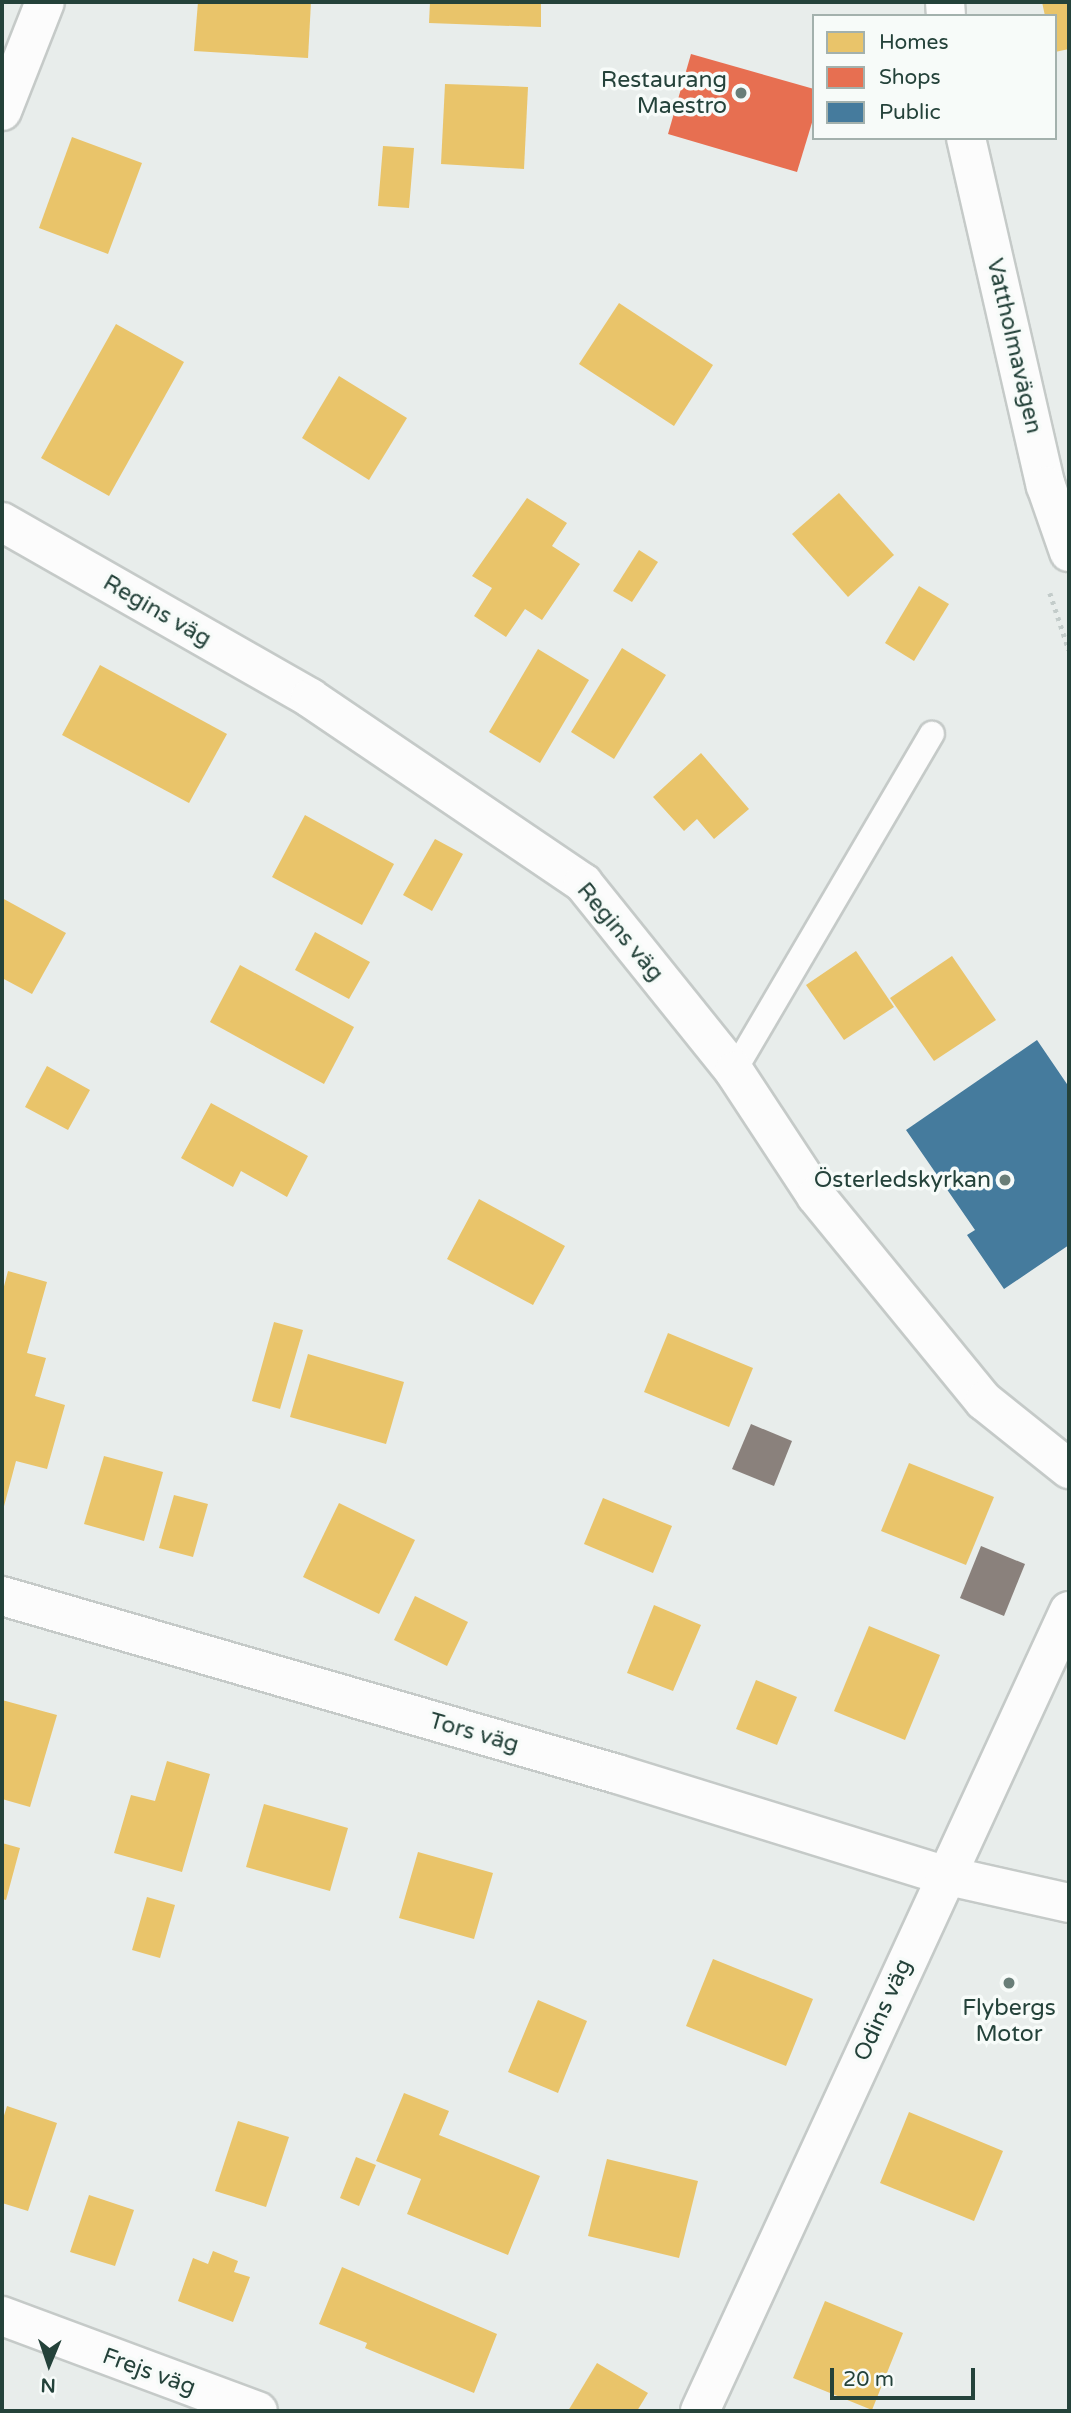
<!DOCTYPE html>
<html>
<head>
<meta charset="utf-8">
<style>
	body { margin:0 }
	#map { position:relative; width:1071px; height:2413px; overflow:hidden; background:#e8edeb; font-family:"Varela Round",sans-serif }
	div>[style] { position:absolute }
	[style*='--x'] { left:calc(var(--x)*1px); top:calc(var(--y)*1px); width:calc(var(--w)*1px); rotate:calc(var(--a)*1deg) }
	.homes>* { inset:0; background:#e9c46a }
	.shops>* { inset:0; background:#e76f51 }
	.public>* { inset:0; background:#457b9d }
	.industry>* { inset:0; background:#8a817c }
	.path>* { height:4.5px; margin-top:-2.25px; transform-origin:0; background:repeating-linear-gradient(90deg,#c3ccca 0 3.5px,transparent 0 8.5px) }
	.roads { filter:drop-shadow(2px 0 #c5cac8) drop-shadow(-2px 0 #c5cac8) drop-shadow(0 2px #c5cac8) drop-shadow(0 -2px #c5cac8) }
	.service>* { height:24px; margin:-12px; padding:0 12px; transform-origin:12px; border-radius:12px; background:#fcfcfc }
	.minor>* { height:38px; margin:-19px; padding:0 19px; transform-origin:19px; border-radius:19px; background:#fcfcfc }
	.secondary>* { height:38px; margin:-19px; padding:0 19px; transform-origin:19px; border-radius:19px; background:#fcfcfc }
	.dots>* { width:19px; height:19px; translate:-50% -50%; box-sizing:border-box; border:4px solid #f7fbf9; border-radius:50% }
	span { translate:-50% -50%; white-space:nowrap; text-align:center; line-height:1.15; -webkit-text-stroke:7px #f7fbf9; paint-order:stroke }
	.poi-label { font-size:23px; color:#24423a }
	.right { translate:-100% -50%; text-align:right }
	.street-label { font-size:23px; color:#24423a }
	.frame { position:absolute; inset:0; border:4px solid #24423a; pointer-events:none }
	.legend { position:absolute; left:812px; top:14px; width:245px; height:126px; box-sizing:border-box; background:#f7fbf9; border:2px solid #a3b1ad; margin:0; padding:9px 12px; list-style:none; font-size:21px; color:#24423a }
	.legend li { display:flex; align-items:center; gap:14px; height:35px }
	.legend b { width:35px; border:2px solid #a3b1ad }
	.north { position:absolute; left:14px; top:2329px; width:70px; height:70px; -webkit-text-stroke:5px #f7fbf9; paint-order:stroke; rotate:182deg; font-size:19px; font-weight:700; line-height:28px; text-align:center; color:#24423a }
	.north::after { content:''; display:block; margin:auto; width:24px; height:32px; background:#24423a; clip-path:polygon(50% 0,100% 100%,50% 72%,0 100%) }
	.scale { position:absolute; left:830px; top:2368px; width:145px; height:32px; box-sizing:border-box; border:4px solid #24423a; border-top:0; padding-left:9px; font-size:21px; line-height:24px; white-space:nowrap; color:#24423a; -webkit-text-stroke:5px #f7fbf9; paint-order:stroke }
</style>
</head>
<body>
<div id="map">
	<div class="homes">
		<div style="clip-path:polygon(198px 2px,311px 2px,308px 58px,194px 51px)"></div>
		<div style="clip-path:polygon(430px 2px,541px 2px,541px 27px,429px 23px)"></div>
		<div style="clip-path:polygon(1042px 2px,1069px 2px,1069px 49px,1055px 52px,1055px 16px,1045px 16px)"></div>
		<div style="clip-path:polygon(445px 84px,528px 87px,524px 169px,441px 164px)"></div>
		<div style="clip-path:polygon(72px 137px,142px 163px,108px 254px,39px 228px)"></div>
		<div style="clip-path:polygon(383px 146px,414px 148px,409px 208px,378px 206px)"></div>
		<div style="clip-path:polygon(619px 303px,713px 365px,674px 426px,579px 364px)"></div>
		<div style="clip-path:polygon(116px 324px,184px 362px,109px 496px,41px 458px)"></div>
		<div style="clip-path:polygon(339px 376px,407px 418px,369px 480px,302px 438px)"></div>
		<div style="clip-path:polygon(839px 493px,894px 555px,848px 597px,792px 534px)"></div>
		<div style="clip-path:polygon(527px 498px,567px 523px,552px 546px,580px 564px,542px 620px,525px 609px,506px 637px,474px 616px,492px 588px,472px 576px)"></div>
		<div style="clip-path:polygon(639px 550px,658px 562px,632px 602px,613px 591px)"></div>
		<div style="clip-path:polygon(919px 586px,949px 604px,914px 661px,885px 643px)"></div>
		<div style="clip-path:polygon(622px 648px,666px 675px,614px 759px,571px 732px)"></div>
		<div style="clip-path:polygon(538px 649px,589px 680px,540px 763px,489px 732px)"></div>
		<div style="clip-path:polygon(100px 665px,227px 734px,189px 803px,62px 735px)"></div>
		<div style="clip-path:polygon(701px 753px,749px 809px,714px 839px,697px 819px,684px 831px,653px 797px)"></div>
		<div style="clip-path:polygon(305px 815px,394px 864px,362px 925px,272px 877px)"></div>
		<div style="clip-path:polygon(435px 839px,463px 854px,432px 911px,403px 895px)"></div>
		<div style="clip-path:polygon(2px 898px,66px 933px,32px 994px,2px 978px)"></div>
		<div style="clip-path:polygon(315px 932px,370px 962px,349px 999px,295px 970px)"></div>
		<div style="clip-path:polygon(856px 951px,894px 1007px,844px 1040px,806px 985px)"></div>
		<div style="clip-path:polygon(952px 956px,996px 1020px,934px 1061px,890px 998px)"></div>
		<div style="clip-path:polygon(240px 965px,354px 1027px,324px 1084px,210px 1022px)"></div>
		<div style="clip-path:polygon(47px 1066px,90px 1090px,68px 1130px,25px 1107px)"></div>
		<div style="clip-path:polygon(211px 1103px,308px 1156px,287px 1197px,241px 1171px,233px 1187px,181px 1158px)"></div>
		<div style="clip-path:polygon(479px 1199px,565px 1246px,533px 1305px,447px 1259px)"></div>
		<div style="clip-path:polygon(8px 1271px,47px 1282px,27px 1353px,46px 1358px,35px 1396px,65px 1405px,47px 1469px,16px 1461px,3px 1510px,2px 1294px)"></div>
		<div style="clip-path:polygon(274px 1322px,303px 1330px,280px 1409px,252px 1401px)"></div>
		<div style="clip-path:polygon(668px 1333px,753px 1368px,729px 1427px,644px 1392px)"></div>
		<div style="clip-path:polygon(308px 1354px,404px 1382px,386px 1444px,290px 1417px)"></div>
		<div style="clip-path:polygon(104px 1456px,163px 1472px,144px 1541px,84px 1524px)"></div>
		<div style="clip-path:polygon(909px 1463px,994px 1497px,966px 1565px,881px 1531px)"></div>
		<div style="clip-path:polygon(174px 1495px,208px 1504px,193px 1557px,159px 1548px)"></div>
		<div style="clip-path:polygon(603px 1498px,672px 1526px,653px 1573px,584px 1544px)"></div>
		<div style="clip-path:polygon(339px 1503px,415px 1540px,379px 1614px,303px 1577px)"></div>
		<div style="clip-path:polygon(415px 1596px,468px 1622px,447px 1666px,394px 1640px)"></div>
		<div style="clip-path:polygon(654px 1605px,701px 1625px,673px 1691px,627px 1673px)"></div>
		<div style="clip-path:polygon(869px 1626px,940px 1655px,905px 1740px,834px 1711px)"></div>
		<div style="clip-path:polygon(756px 1680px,797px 1697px,777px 1745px,736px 1729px)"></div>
		<div style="clip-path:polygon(2px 1700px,57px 1715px,30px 1807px,2px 1799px)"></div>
		<div style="clip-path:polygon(167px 1761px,210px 1774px,182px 1872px,114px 1853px,131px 1795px,155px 1801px)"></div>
		<div style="clip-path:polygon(264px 1804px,348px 1828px,330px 1891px,246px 1867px)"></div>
		<div style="clip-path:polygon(2px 1843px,20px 1848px,6px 1900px,2px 1899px)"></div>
		<div style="clip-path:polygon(418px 1852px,493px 1873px,474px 1939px,399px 1918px)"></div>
		<div style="clip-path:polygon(147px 1897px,175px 1905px,160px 1958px,132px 1950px)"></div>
		<div style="clip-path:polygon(713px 1959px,813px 1999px,786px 2066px,686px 2026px)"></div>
		<div style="clip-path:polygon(538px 2000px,587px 2021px,558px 2093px,508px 2072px)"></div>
		<div style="clip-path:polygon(404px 2093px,449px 2111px,439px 2135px,540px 2176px,508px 2255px,407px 2214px,421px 2179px,376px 2161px)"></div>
		<div style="clip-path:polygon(7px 2106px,57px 2123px,28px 2211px,2px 2203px,2px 2122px)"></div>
		<div style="clip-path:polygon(909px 2112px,1003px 2151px,974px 2221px,880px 2183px)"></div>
		<div style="clip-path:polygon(238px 2121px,289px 2137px,266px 2207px,215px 2191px)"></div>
		<div style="clip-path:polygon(356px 2157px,376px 2165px,359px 2206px,340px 2198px)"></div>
		<div style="clip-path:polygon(607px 2159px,698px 2181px,679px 2258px,588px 2236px)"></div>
		<div style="clip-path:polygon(89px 2195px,134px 2210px,115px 2266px,70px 2252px)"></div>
		<div style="clip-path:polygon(213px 2251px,238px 2261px,234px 2272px,250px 2277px,233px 2322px,178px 2301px,193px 2258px,208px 2264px)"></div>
		<div style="clip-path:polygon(342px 2267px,497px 2334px,474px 2393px,365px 2348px,367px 2343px,319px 2324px)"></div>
		<div style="clip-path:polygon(825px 2301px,903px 2333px,872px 2410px,793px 2378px)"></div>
		<div style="clip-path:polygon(597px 2363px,648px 2393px,637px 2411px,568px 2411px)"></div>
	</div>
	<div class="shops">
		<div style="clip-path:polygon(691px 54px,814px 89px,814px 116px,797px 172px,668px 134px)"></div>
	</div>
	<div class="public">
		<div style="clip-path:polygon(1037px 1040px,1069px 1087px,1069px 1245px,1004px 1289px,967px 1235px,975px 1230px,906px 1130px)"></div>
	</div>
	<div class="industry">
		<div style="clip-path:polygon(751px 1424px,792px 1441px,774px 1486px,732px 1469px)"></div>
		<div style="clip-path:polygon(981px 1546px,1025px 1564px,1004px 1616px,960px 1598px)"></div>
	</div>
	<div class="path">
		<div style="--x:1050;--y:593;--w:60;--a:71.6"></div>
	</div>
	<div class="roads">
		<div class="service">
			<div style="--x:734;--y:1071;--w:391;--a:-59.6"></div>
		</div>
		<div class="minor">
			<div style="--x:2;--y:111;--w:117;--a:-68.5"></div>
			<div style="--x:2;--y:522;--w:355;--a:29.7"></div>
			<div style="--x:310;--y:698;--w:330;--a:34.1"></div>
			<div style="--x:583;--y:883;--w:241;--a:51.2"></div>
			<div style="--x:734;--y:1071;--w:149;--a:56.7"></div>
			<div style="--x:816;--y:1196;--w:265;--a:50.7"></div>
			<div style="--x:984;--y:1401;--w:109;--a:38.7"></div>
			<div style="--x:2;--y:1596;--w:640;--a:16.14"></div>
			<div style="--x:617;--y:1774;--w:342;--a:17.2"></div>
			<div style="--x:944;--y:1875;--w:128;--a:12.6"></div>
			<div style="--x:2;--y:2316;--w:273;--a:20.4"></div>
			<div style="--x:700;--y:2411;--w:881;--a:-65.24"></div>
		</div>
		<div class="secondary">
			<div style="--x:945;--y:2;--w:14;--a:86"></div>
			<div style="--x:966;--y:138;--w:357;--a:77.1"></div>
			<div style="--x:1046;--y:486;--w:70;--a:70.8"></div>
		</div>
	</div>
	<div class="dots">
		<div style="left:741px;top:93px;background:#697e78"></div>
		<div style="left:1005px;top:1180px;background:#697e78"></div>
		<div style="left:1009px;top:1983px;background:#697e78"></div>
	</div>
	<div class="poi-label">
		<span class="right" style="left:727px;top:93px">Restaurang<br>Maestro</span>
		<span class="right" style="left:991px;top:1180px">Österledskyrkan</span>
		<span style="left:1009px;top:2021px">Flybergs<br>Motor</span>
	</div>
	<div class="street-label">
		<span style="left:1014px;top:346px;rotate:77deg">Vattholmavägen</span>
		<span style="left:157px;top:611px;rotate:30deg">Regins väg</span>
		<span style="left:620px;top:932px;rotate:50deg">Regins väg</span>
		<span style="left:474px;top:1733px;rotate:16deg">Tors väg</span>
		<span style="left:883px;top:2010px;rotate:-66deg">Odins väg</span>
		<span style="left:149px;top:2372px;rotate:20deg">Frejs väg</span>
	</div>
	<div class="frame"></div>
	<ul class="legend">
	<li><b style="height:19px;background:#e9c46a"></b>Homes</li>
	<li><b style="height:19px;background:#e76f51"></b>Shops</li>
	<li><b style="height:19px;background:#457b9d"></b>Public</li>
	</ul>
	<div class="north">N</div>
	<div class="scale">20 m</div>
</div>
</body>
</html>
